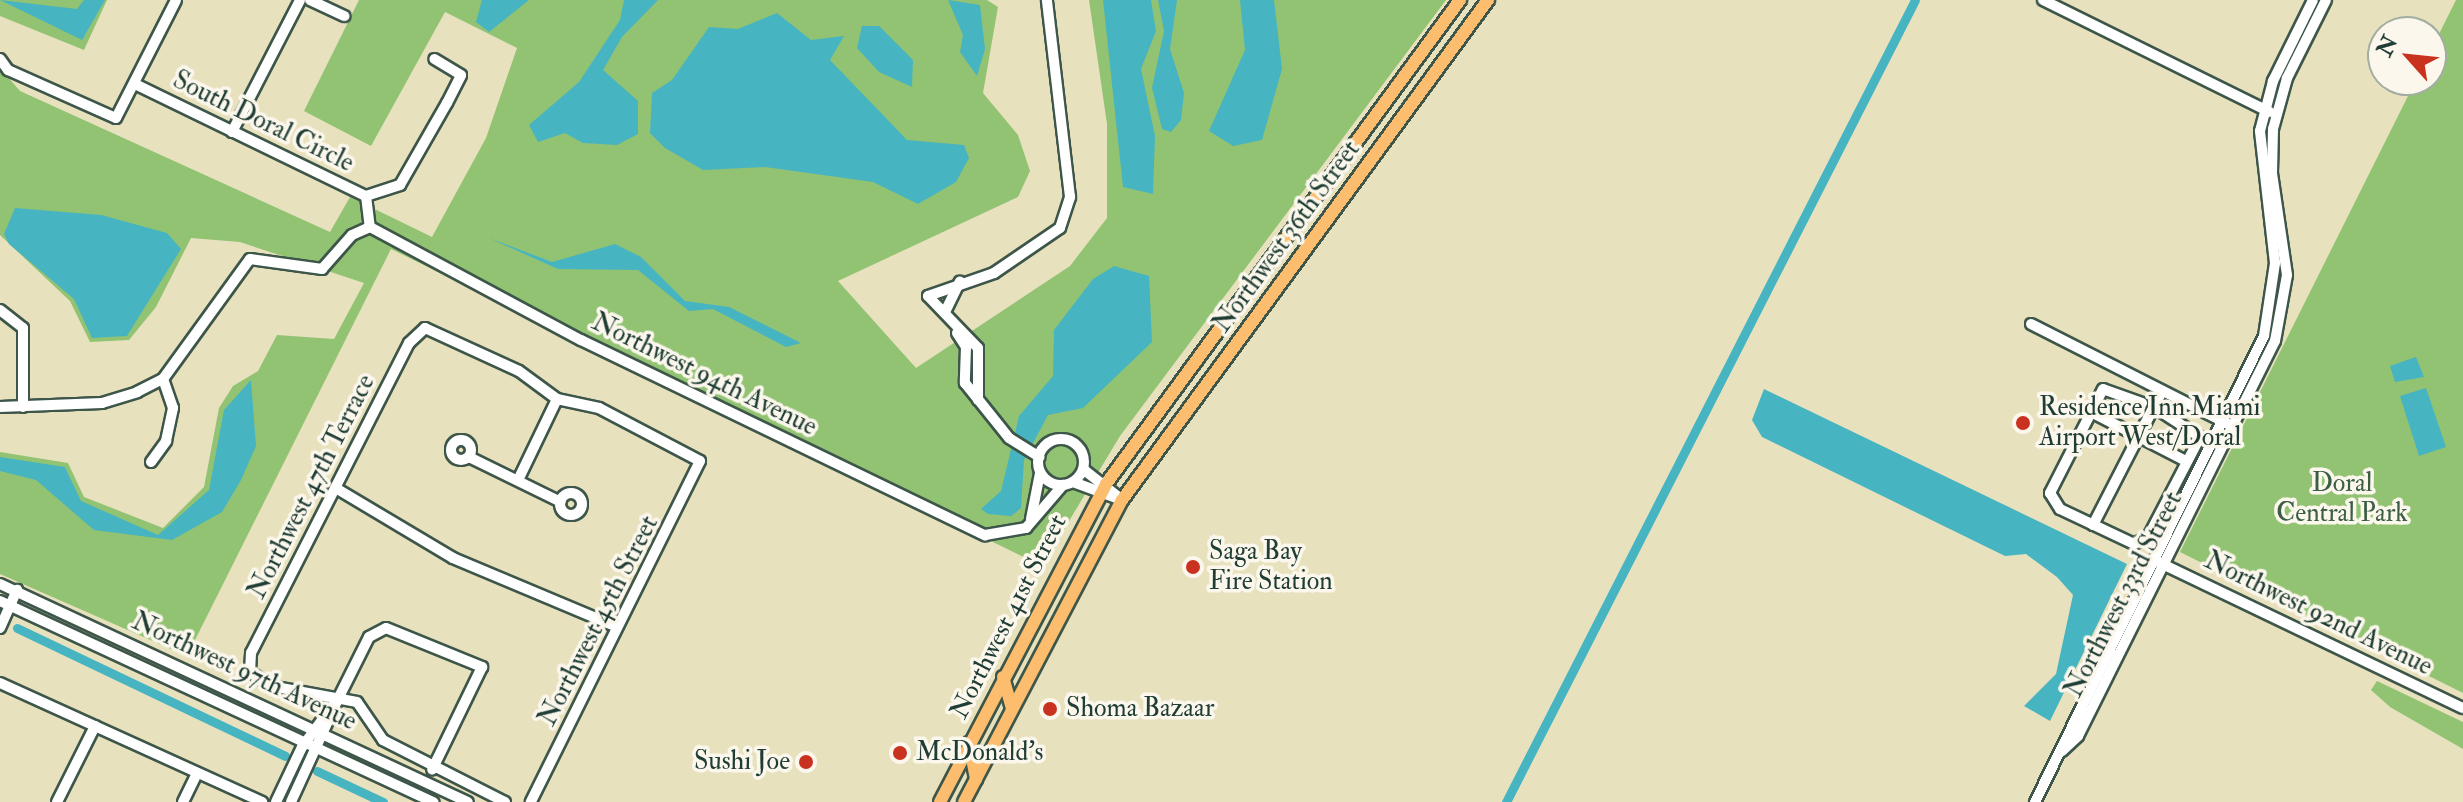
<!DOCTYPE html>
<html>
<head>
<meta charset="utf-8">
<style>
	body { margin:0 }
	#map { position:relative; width:2463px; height:802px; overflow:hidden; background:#e8e1be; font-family:"IM FELL Double Pica",serif }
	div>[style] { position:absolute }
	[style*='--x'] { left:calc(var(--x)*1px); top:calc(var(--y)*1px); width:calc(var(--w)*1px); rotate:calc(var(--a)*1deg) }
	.green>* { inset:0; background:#91c373 }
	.water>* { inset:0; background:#46b4c1 }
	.canal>* { height:9px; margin:-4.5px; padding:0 4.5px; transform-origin:4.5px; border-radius:4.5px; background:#46b4c1 }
	.roads { filter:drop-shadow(2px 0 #3d5649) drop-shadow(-2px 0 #3d5649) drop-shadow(0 2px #3d5649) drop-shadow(0 -2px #3d5649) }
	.minor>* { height:10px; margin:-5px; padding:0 5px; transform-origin:5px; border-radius:5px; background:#fff }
	.minor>.ring { margin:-5px; padding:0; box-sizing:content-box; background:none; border:10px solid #fff; border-radius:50% }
	.major>* { height:12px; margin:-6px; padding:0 6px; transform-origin:6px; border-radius:6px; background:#fcbd6e }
	.dots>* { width:22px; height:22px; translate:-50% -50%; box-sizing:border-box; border:4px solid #fbf7ec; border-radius:50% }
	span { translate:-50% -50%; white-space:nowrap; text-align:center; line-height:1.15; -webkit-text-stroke:7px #fbf7ec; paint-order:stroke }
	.street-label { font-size:26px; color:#1f3d34 }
	.poi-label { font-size:26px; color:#1f3d34 }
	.left { translate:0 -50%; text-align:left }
	.right { translate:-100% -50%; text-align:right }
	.park-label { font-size:26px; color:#3c5e44 }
	.north { position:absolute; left:2367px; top:16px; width:80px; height:80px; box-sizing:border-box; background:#fbf7ec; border:2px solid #a3ada2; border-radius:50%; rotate:297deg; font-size:22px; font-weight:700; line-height:32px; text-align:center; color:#1f3d34 }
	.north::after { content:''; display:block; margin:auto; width:28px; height:36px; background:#c8321e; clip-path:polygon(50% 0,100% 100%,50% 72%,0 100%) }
</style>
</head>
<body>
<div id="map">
	<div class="green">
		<div style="clip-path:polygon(0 0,107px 0,84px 50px,0 16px)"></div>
		<div style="clip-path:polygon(359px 0,987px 0,998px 7px,983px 93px,1018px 135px,1030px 171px,1018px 197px,838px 281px,916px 368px,1070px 266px,1107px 218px,1107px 124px,1089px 0,1446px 0,1120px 436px,1042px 566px,391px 249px,187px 656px,0 574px,0 452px,68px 463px,84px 497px,163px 528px,204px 487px,219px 408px,233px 386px,258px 371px,277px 335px,334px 339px,364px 283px,240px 242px,191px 238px,156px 307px,129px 340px,90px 342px,70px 301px,0 235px,0 68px,20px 91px,330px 232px,350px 197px,432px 237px,486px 138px,517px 48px,445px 12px,371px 146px,304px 111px)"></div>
		<div style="clip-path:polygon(2456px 0,2463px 0,2463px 693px,2180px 552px,2416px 80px,2431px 80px,2431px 50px)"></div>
		<div style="clip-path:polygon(2377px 681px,2463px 722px,2463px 749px,2390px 707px,2371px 690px)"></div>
	</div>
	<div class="water">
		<div style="clip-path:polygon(0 0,77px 9px,84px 0,105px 0,82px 40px)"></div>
		<div style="clip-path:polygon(482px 0,529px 0,489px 32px,476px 22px)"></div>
		<div style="clip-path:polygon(624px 0,658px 0,622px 37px,603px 70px,638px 101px,638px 134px,617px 145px,583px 143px,565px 133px,538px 142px,529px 125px,579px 82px,620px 20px)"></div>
		<div style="clip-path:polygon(948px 0,980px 5px,985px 49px,977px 76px,960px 52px,963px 35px)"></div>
		<div style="clip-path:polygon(1103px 0,1151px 0,1156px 31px,1141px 69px,1155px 136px,1153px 194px,1123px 187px)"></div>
		<div style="clip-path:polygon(1158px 0,1177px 0,1170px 49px,1184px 93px,1181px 120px,1171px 132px,1162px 129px,1152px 88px,1164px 31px)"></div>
		<div style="clip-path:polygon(1240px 0,1274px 0,1282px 69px,1262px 140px,1233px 146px,1209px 131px,1245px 50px)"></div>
		<div style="clip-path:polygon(777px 13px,811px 40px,844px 36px,830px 60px,907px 140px,964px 145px,969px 158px,956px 182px,918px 204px,873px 182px,765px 167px,703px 170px,665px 148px,650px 133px,652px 93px,672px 80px,709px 27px,738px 29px)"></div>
		<div style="clip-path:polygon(862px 26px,879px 26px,913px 60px,912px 87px,879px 72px,857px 48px)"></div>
		<div style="clip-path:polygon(15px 208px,101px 215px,167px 233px,181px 249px,127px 336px,92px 338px,74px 299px,9px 244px,4px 234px)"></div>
		<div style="clip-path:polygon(489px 238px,552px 262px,615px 244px,641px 257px,685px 301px,729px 307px,801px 343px,786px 347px,713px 309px,689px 311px,638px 270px,558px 269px)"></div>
		<div style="clip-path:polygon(1114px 266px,1149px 276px,1152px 342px,1083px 408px,1048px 415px,1024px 460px,1021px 508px,1011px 516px,988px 514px,981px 509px,1001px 491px,1019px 416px,1053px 376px,1054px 330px,1093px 279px)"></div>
		<div style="clip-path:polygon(2416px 357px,2424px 377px,2395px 382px,2390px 366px)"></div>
		<div style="clip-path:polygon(251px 380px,256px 446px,241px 480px,222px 512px,172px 540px,94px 530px,36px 480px,0 471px,0 457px,65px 467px,81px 501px,158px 535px,209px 490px,224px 410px)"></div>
		<div style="clip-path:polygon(2426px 388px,2446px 447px,2419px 456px,2400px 396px)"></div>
		<div style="clip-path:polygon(1764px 389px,2127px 564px,2050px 721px,2024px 706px,2056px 674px,2073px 595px,2057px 577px,2026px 554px,2005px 556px,1762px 437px,1752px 420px)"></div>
	</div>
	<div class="canal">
		<div style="--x:17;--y:628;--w:297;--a:25.5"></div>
		<div style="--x:317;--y:771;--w:73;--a:25.2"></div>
		<div style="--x:1506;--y:802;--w:900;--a:-62.98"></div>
	</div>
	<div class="roads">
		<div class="minor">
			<div style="--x:310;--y:0;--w:38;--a:25"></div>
			<div style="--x:2043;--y:0;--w:253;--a:26.3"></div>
			<div style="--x:0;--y:59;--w:14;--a:54"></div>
			<div style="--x:8;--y:70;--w:118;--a:24"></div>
			<div style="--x:116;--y:118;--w:132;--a:-63"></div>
			<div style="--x:137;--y:85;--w:254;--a:25.9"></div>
			<div style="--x:366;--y:196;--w:31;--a:83"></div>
			<div style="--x:232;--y:132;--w:148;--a:-62.7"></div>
			<div style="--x:366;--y:196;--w:36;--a:-18"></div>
			<div style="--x:400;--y:185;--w:95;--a:-60.2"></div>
			<div style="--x:447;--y:103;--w:31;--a:-63"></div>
			<div style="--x:461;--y:75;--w:31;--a:-149"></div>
			<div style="--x:370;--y:227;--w:239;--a:28.2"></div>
			<div style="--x:581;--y:340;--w:449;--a:25.8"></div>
			<div style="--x:985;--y:535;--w:42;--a:-9.7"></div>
			<div style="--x:1026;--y:528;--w:57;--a:-49.3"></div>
			<div style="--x:0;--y:310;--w:29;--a:38"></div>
			<div style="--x:23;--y:328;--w:79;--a:90"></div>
			<div style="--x:945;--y:312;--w:34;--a:-64"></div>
			<div style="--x:2031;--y:324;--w:221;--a:26.9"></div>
			<div style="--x:957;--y:333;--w:17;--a:57"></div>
			<div style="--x:966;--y:347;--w:36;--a:92"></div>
			<div style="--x:965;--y:383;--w:70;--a:51.3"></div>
			<div style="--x:1009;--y:438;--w:36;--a:32"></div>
			<div style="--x:978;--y:400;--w:52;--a:-90"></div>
			<div style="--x:978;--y:348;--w:72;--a:-133.9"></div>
			<div style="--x:928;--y:296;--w:70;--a:-19.2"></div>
			<div style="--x:994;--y:273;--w:80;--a:-34.3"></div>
			<div style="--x:1060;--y:228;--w:33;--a:-72"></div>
			<div style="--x:1070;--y:197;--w:198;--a:-96.7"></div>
			<div style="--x:2142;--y:403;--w:41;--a:-160.3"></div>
			<div style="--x:2103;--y:389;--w:117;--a:117"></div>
			<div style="--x:2050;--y:493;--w:19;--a:58"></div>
			<div style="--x:2060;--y:509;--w:82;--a:25.3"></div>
			<div style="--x:2134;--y:544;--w:16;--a:-27"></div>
			<div style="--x:2148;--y:537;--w:113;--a:-62.5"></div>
			<div style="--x:2200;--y:437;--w:44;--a:-147"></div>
			<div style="--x:0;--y:407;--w:102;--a:-2.2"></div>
			<div style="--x:102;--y:403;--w:37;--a:-17"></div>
			<div style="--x:137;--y:392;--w:29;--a:-27"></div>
			<div style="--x:163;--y:379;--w:148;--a:-54.1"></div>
			<div style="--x:250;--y:259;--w:73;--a:7.9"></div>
			<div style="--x:322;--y:269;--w:45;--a:-48.6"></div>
			<div style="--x:352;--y:235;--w:20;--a:-24"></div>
			<div style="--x:2091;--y:412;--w:107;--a:27.3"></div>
			<div style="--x:2139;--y:436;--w:48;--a:-62.9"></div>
			<div class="ring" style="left:1038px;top:439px;width:36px;height:36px"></div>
			<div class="ring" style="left:451px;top:440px;width:10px;height:10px"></div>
			<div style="--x:469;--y:457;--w:102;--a:26.1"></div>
			<div style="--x:151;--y:462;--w:26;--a:-54"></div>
			<div style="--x:166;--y:441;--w:34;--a:-78"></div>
			<div style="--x:173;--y:408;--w:31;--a:-109"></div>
			<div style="--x:1083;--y:469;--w:48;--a:38.3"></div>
			<div style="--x:520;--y:476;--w:85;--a:-64.3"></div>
			<div style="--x:1073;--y:482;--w:52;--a:20.2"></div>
			<div style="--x:339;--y:490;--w:133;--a:30.8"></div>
			<div style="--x:453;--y:558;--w:178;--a:22.8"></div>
			<div class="ring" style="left:560px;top:493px;width:12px;height:12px"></div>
			<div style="--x:1031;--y:519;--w:47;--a:-78.9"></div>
			<div style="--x:2093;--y:525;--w:151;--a:-62.8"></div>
			<div style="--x:2158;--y:562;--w:338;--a:25.6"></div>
			<div style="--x:0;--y:584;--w:516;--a:24.98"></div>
			<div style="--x:0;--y:601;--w:478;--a:24.9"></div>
			<div style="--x:0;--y:628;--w:42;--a:-65.9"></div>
			<div style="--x:0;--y:683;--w:288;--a:24.4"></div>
			<div style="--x:339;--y:697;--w:67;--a:-63.4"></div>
			<div style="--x:369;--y:637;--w:19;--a:-28"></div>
			<div style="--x:386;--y:628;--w:104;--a:22.1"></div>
			<div style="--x:482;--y:667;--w:114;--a:115.9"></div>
			<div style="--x:2062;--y:751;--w:22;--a:-43"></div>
			<div style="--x:2078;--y:736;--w:441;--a:-63.5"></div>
			<div style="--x:2275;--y:341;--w:67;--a:-79.7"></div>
			<div style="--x:2287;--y:275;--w:103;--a:-98.4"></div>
			<div style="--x:2272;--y:173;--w:44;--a:-88.7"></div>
			<div style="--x:2273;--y:129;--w:53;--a:-74.6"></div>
			<div style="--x:2287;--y:78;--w:87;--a:-63.4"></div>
			<div style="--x:57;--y:802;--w:85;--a:-63.4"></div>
			<div style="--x:183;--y:802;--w:32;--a:-64"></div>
			<div style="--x:276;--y:802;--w:61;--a:-64.7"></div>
			<div style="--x:302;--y:747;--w:62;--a:-53.5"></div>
			<div style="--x:339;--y:697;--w:115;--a:114.6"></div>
			<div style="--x:505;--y:802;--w:137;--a:-153.1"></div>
			<div style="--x:383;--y:740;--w:46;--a:-124.4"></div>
			<div style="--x:357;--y:702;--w:87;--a:-169.5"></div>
			<div style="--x:271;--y:686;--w:25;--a:-146"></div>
			<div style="--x:250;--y:672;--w:19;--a:-87"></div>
			<div style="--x:251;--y:653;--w:348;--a:-63"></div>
			<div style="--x:409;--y:343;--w:22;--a:-43"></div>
			<div style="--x:425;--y:328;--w:103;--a:24.6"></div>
			<div style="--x:519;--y:371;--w:47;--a:36.4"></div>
			<div style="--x:557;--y:399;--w:43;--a:12.1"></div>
			<div style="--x:599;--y:408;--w:114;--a:27.7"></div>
			<div style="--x:700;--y:461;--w:381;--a:116.4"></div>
			<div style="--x:2035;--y:802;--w:519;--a:-63.83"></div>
			<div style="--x:2264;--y:336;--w:74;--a:-81.4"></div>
			<div style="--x:2275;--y:263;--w:133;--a:-96.5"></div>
			<div style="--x:2260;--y:131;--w:52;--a:-75.4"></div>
			<div style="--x:2273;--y:81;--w:90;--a:-63.7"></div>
		</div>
		<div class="major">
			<div style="--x:1003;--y:677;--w:32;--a:74"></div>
			<div style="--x:969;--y:743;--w:37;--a:79"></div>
			<div style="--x:940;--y:802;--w:359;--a:-62.4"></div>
			<div style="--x:1106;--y:484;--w:600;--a:-53.82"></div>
			<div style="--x:964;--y:802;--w:341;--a:-62.4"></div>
			<div style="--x:1122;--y:500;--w:620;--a:-53.8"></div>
		</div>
	</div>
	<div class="dots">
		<div style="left:2023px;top:423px;background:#c8321e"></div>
		<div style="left:1193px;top:567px;background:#c8321e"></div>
		<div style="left:1050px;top:709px;background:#c8321e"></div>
		<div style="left:900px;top:753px;background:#c8321e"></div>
		<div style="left:806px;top:762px;background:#c8321e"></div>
	</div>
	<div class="street-label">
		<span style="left:263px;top:122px;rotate:26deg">South Doral Circle</span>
		<span style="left:1287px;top:237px;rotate:-54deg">Northwest 36th Street</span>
		<span style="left:704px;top:375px;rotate:26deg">Northwest 94th Avenue</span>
		<span style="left:312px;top:487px;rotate:-63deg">Northwest 47th Terrace</span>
		<span style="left:2124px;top:595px;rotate:-63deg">Northwest 33rd Street</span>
		<span style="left:2318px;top:614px;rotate:26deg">Northwest 92nd Avenue</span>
		<span style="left:1009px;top:617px;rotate:-63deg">Northwest 41st Street</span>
		<span style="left:599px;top:621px;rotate:-63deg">Northwest 45th Street</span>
		<span style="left:244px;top:672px;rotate:25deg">Northwest 97th Avenue</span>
	</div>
	<div class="poi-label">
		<span class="left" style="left:2039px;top:423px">Residence Inn Miami<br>Airport West/Doral</span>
		<span class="left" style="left:1209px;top:567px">Saga Bay<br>Fire Station</span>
		<span class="left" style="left:1066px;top:709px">Shoma Bazaar</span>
		<span class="left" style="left:916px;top:753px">McDonald's</span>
		<span class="right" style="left:790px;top:762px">Sushi Joe</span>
	</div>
	<div class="park-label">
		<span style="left:2342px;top:499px">Doral<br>Central Park</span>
	</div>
	<div class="north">N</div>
</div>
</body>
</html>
